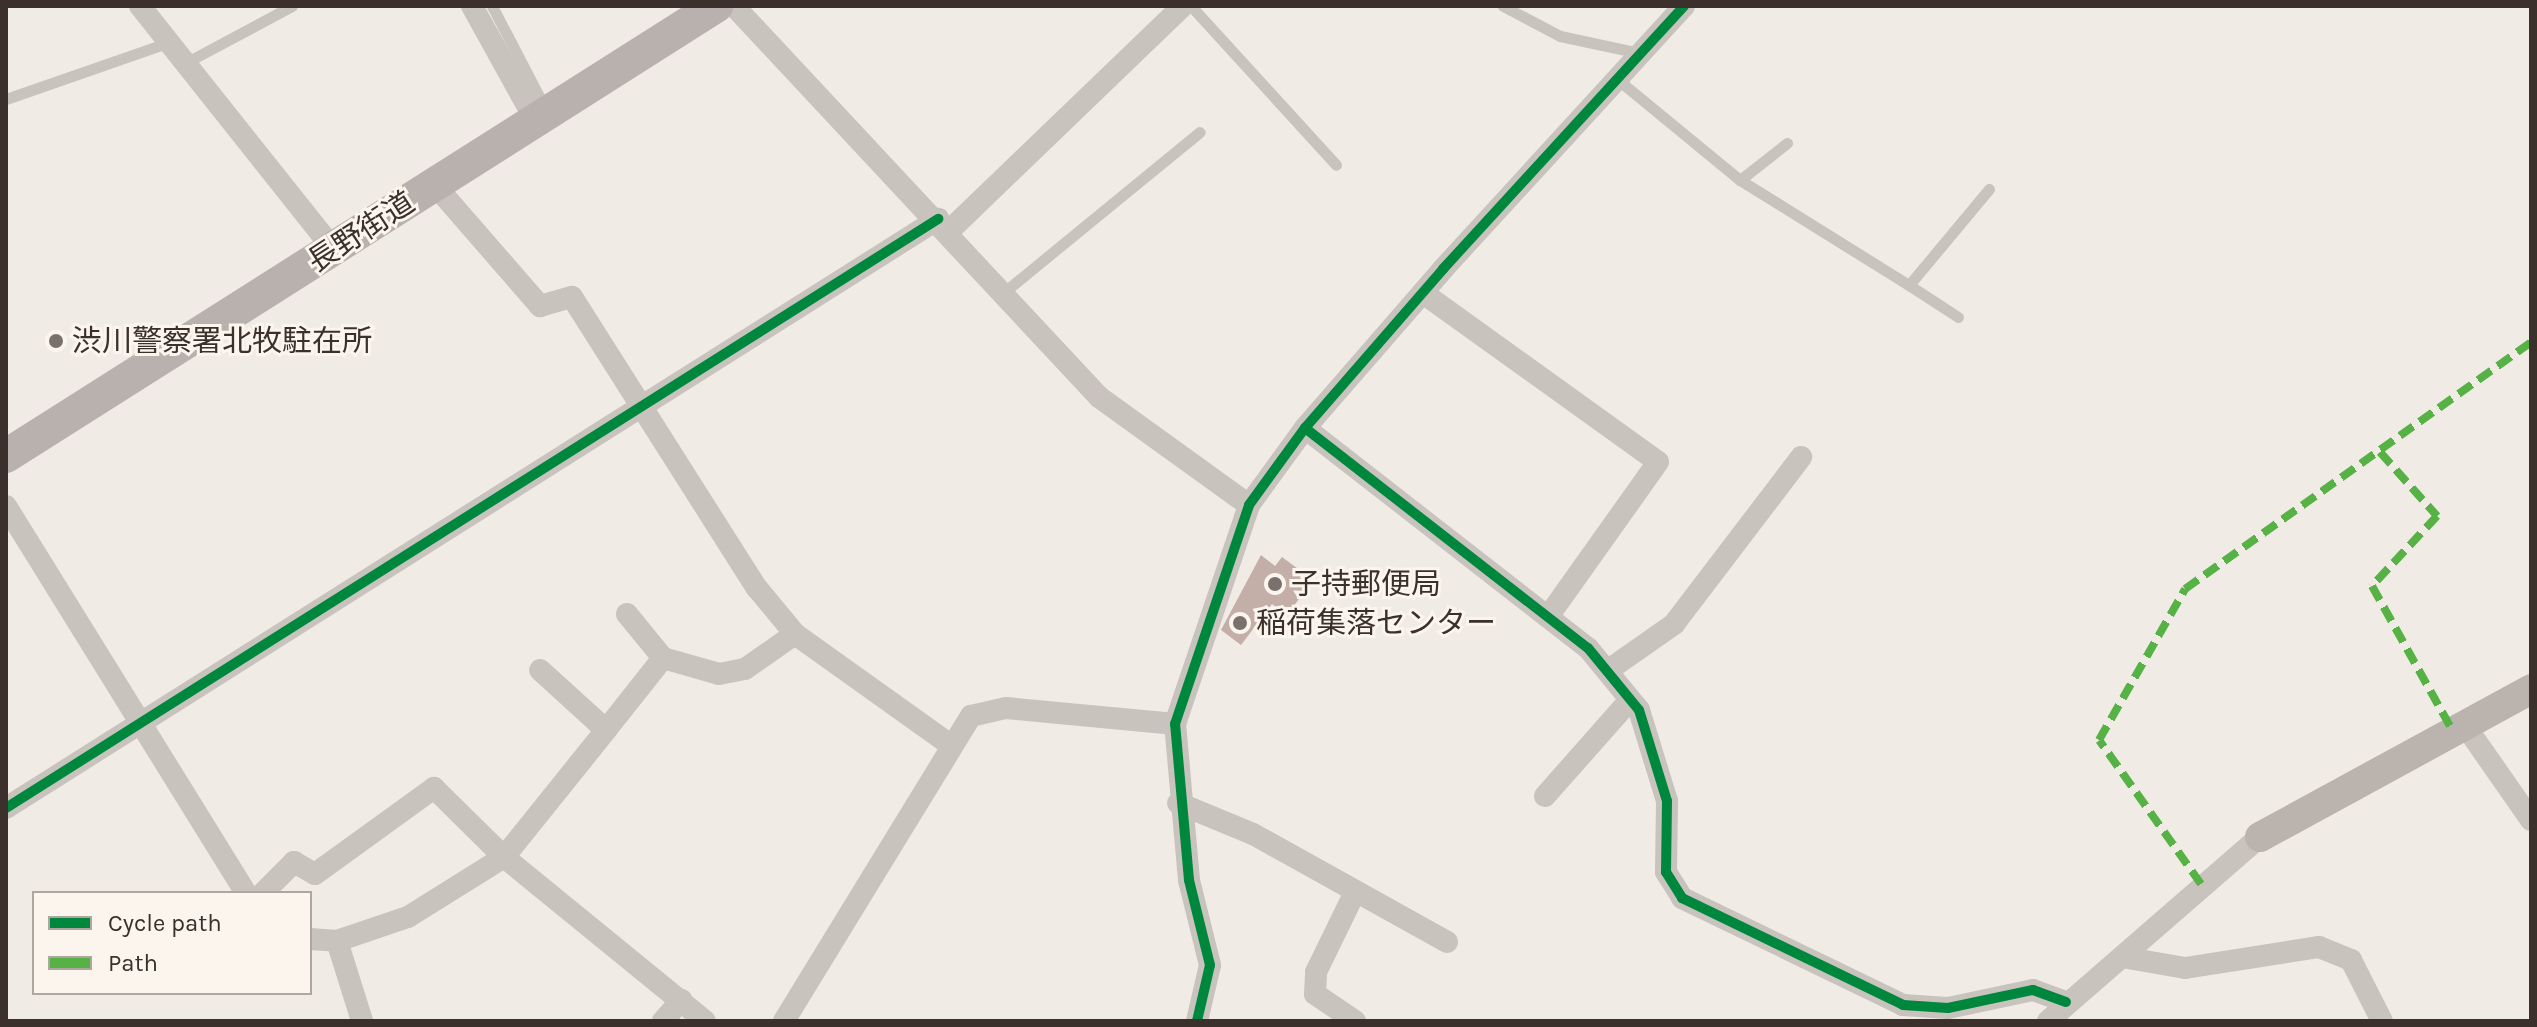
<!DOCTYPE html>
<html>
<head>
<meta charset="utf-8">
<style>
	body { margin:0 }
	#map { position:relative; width:2537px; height:1027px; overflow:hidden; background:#f0ebe5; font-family:Karla,"Noto Sans JP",sans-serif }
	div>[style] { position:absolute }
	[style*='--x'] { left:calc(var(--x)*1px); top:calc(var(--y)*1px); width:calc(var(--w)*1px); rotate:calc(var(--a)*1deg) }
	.building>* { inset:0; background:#c3afa7 }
	.lane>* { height:11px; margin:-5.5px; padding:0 5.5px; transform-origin:5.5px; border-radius:5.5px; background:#c9c3be }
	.street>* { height:22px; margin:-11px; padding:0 11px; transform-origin:11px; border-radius:11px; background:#c9c3be }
	.secondary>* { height:30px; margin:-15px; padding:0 15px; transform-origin:15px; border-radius:15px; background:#bab3ae }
	.primary>* { height:34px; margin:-17px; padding:0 17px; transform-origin:17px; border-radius:17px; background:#b8b1ad }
	.quiet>* { height:8px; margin-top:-4px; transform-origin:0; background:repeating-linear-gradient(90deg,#57b246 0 16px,transparent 0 24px) }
	.cycleway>* { height:10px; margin:-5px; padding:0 5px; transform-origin:5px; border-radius:5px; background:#00873e }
	.dots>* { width:22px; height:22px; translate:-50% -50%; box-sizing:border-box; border:4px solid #fbf5ee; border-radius:50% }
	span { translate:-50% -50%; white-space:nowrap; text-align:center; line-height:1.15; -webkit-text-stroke:6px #fbf5ee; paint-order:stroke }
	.street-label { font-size:30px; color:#3b302b }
	.poi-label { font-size:30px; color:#3b302b }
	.left { translate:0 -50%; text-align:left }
	.frame { position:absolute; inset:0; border:8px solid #3b302b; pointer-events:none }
	.legend { position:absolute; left:32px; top:891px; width:280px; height:104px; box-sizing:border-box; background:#fbf5ee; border:2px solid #aea6a0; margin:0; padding:10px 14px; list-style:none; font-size:24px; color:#3b302b }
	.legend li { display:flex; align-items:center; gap:16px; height:40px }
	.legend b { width:40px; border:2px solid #aea6a0 }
</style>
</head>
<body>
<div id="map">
	<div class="building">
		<div style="clip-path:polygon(1261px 555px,1275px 566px,1282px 557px,1313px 580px,1287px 615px,1272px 604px,1241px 645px,1221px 630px)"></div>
	</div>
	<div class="lane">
		<div style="--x:492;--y:6;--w:115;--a:62.5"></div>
		<div style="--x:1191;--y:6;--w:215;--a:47.6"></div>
		<div style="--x:1503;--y:6;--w:64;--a:27.8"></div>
		<div style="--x:1560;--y:36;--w:82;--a:12"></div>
		<div style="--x:187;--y:62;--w:119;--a:-28.1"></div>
		<div style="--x:1617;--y:79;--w:159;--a:39.4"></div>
		<div style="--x:6;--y:99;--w:170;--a:-19.2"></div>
		<div style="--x:1787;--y:143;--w:60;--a:141.8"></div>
		<div style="--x:1740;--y:180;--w:199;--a:31.9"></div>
		<div style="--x:1003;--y:293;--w:254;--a:-39.3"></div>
		<div style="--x:1958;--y:317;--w:59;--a:-146.9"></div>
		<div style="--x:1909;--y:285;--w:125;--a:-50.2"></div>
	</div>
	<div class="street">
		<div style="--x:140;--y:6;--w:310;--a:51.5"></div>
		<div style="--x:472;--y:6;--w:128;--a:61"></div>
		<div style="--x:734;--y:6;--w:535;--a:46.97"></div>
		<div style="--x:1099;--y:397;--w:185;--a:35.8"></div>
		<div style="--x:434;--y:184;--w:162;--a:49"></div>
		<div style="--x:540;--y:306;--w:33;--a:-16"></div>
		<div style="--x:572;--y:297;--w:345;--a:57.6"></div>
		<div style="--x:757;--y:588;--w:60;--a:50.4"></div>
		<div style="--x:795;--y:634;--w:188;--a:35.5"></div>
		<div style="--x:949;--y:231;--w:325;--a:-43.9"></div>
		<div style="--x:1423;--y:293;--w:289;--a:35.7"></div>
		<div style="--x:1658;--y:462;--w:190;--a:125.4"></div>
		<div style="--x:1305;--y:428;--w:358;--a:37.9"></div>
		<div style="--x:1588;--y:648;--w:80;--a:50.6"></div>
		<div style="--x:1639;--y:710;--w:95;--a:72.9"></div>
		<div style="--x:1667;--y:801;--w:71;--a:90.8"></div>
		<div style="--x:1666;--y:872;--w:31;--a:58"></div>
		<div style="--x:1682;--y:898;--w:246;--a:25.8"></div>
		<div style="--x:1903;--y:1005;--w:45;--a:3.8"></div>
		<div style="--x:1948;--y:1008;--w:87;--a:-12"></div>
		<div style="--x:2033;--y:990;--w:35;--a:20"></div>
		<div style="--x:6;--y:506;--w:455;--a:58.2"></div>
		<div style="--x:627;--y:614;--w:57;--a:50.7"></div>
		<div style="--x:1607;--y:671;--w:82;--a:-35"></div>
		<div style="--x:1674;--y:624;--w:210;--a:-52.7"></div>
		<div style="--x:2464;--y:724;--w:117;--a:55.1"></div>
		<div style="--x:606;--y:730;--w:92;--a:-51.6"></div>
		<div style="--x:663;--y:658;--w:58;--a:15.9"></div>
		<div style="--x:719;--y:674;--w:26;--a:-11"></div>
		<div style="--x:745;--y:669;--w:61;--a:-35"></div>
		<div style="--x:1545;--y:796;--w:128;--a:-48.5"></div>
		<div style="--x:1178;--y:803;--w:81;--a:22.5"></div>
		<div style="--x:1253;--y:834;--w:222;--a:29.1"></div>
		<div style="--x:6;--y:808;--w:1103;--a:-32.29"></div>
		<div style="--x:263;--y:893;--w:44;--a:-45"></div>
		<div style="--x:294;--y:862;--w:24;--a:30"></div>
		<div style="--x:315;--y:874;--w:147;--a:-35.9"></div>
		<div style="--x:434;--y:788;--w:98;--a:44.6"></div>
		<div style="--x:504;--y:857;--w:163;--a:-51.2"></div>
		<div style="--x:606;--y:730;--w:89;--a:-137.7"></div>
		<div style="--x:310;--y:939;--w:27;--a:4"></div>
		<div style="--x:337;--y:941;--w:75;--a:-18.7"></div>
		<div style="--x:408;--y:917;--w:113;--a:-32"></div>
		<div style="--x:504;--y:857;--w:259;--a:39.2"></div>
		<div style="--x:337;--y:941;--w:84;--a:72.6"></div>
		<div style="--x:2122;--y:957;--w:64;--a:9.9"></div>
		<div style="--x:2185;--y:968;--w:136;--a:-8.9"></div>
		<div style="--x:2319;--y:947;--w:35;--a:22"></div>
		<div style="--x:2351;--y:960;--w:68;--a:63.1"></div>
		<div style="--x:663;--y:1021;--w:28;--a:-49"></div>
		<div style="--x:784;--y:1021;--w:358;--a:-58.5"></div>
		<div style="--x:971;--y:716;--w:36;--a:-13"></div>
		<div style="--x:1006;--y:708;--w:170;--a:5.4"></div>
		<div style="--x:1197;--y:1021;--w:57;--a:-76.9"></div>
		<div style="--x:1210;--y:965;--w:88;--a:-103.9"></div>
		<div style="--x:1189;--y:880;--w:157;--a:-95.1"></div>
		<div style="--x:1175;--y:724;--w:231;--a:-71.3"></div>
		<div style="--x:1249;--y:505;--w:95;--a:-54"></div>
		<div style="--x:1305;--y:428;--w:211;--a:-49"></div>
		<div style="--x:1443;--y:269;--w:357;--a:-47.5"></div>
		<div style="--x:1355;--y:1021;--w:48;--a:-146"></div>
		<div style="--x:1315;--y:994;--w:22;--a:-87"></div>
		<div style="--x:1316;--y:972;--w:89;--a:-64"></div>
		<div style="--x:2048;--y:1021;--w:281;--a:-41"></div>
	</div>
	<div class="secondary">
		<div style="--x:2260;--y:837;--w:309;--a:-28.6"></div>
	</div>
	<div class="primary">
		<div style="--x:6;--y:456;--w:841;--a:-32.37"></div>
	</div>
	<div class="quiet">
		<div style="--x:2380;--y:452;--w:86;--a:48.3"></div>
		<div style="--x:2437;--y:516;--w:96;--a:132.9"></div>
		<div style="--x:2372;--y:586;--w:165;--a:60.9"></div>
		<div style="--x:2201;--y:884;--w:176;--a:-125.3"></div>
		<div style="--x:2099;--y:740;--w:174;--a:-60.3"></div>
		<div style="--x:2185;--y:589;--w:425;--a:-35.5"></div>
	</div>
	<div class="cycleway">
		<div style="--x:1305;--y:428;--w:358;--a:37.9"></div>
		<div style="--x:1588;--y:648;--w:80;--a:50.6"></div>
		<div style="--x:1639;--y:710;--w:95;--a:72.9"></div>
		<div style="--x:1667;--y:801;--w:71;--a:90.8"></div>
		<div style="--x:1666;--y:872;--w:31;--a:58"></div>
		<div style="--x:1682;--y:898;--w:246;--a:25.8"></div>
		<div style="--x:1903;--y:1005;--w:45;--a:3.8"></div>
		<div style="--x:1948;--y:1008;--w:87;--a:-12"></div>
		<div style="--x:2033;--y:990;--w:35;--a:20"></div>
		<div style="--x:6;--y:808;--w:1103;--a:-32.29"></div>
		<div style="--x:1197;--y:1021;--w:57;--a:-76.9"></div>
		<div style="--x:1210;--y:965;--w:88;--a:-103.9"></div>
		<div style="--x:1189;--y:880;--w:157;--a:-95.1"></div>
		<div style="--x:1175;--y:724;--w:231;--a:-71.3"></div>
		<div style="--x:1249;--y:505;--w:95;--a:-54"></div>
		<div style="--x:1305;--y:428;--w:211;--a:-49"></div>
		<div style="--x:1443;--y:269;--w:357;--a:-47.5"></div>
	</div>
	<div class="dots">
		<div style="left:56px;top:341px;background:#7a716c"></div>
		<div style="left:1275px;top:584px;background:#7a716c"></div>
		<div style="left:1240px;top:623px;background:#7a716c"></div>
	</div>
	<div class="street-label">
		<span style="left:361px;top:232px;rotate:-33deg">長野街道</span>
	</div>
	<div class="poi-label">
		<span class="left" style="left:72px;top:341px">渋川警察署北牧駐在所</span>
		<span class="left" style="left:1291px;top:584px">子持郵便局</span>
		<span class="left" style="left:1256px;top:623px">稲荷集落センター</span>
	</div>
	<div class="frame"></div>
	<ul class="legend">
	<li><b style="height:10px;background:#00873e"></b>Cycle path</li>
	<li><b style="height:10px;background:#57b246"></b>Path</li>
	</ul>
</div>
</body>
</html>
